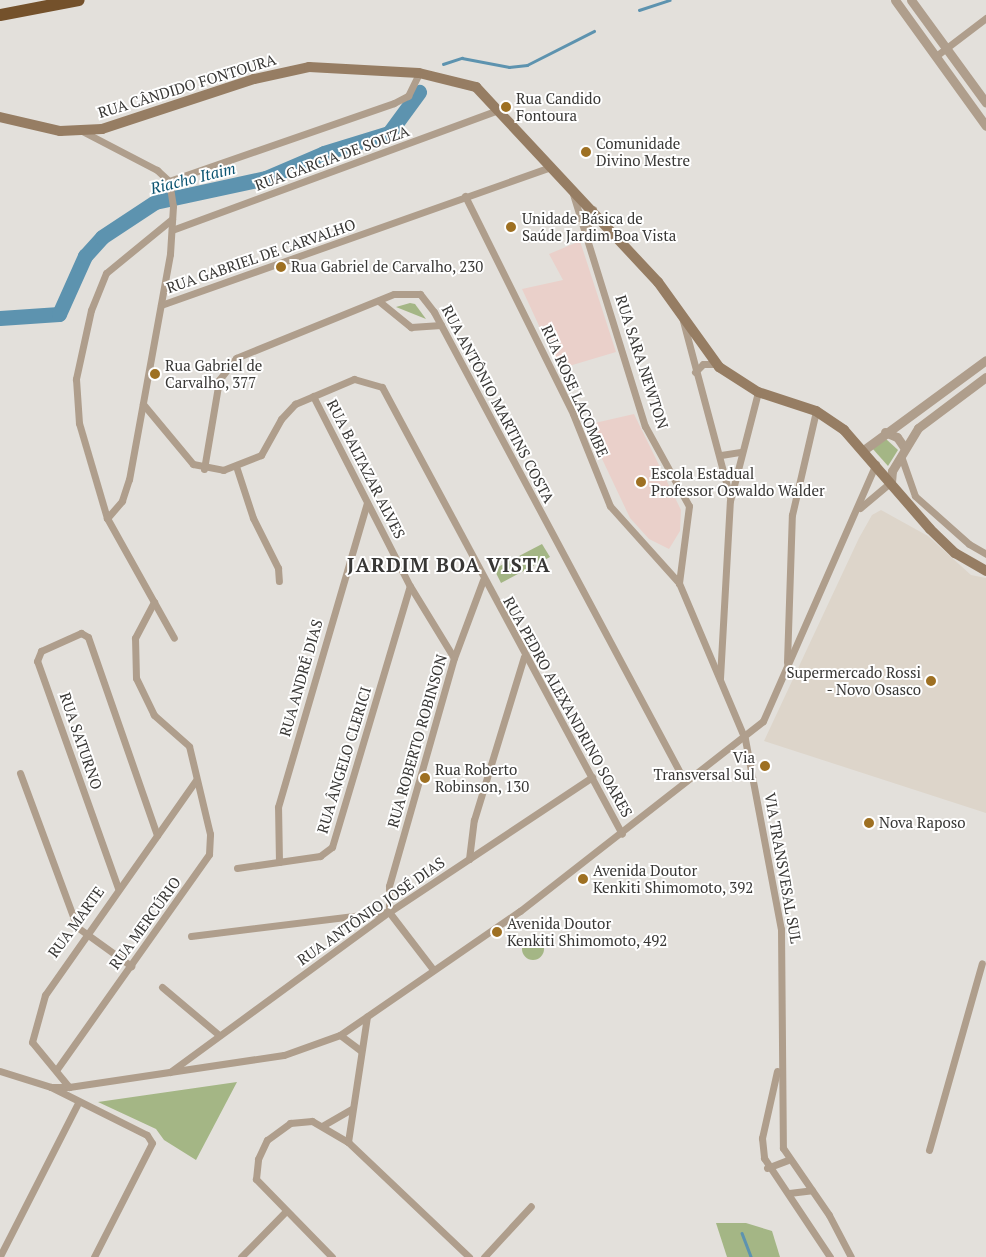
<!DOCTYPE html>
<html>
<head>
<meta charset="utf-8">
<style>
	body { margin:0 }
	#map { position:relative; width:986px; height:1257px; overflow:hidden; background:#e3e0db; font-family:"PT Serif",serif }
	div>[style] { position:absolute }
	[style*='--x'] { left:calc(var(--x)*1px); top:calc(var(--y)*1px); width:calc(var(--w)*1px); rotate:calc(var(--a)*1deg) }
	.built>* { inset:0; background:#ddd5ca }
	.education>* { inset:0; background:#ead0ca }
	.green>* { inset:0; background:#a4b685 }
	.round { border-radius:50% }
	.stream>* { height:2.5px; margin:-1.25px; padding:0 1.25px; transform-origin:1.25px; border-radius:1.25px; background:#5d93af }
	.river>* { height:15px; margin:-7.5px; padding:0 7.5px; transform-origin:7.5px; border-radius:7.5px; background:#5d93af }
	.minor>* { height:7px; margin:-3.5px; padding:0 3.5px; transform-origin:3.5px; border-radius:3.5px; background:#af9e8c }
	.tertiary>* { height:9px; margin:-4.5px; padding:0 4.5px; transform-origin:4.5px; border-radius:4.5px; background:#af9e8c }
	.secondary>* { height:10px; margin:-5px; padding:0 5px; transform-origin:5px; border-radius:5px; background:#967d63 }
	.motorway>* { height:12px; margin:-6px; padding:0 6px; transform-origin:6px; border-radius:6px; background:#74512b }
	.dots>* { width:14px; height:14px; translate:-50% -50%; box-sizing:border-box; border:2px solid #fff; border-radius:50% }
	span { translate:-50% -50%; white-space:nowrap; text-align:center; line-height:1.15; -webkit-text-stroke:4px #fff; paint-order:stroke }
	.street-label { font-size:15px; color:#383735 }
	.poi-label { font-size:15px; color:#383735 }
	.left { translate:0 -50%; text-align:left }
	.right { translate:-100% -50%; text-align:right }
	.water-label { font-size:16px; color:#0c5471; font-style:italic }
	.district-label { font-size:20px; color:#383735; font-weight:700; letter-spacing:1px }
</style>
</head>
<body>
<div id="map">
	<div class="built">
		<div style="clip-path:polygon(881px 510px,928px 536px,971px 575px,986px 578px,986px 813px,764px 741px,859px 538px,872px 515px)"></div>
	</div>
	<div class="education">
		<div style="clip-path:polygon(580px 241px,616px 352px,559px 369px,522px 289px,563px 280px,549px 254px)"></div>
		<div style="clip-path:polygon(634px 414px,681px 510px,680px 531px,669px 549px,649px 539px,630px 518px,586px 425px)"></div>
	</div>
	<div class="green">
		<div style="clip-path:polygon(415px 304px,426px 319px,396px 307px,410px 303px)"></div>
		<div style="clip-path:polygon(886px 439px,898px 450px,888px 466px,872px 448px)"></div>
		<div style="clip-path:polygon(542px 544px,550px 557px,501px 583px,494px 569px)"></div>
		<div class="round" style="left:522px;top:938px;width:22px;height:22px"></div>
		<div style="clip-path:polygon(237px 1082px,196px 1160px,164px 1140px,156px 1129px,98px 1102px)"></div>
		<div style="clip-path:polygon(716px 1223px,746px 1223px,772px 1231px,780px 1257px,727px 1257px)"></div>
	</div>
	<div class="stream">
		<div style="--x:639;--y:10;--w:32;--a:-18"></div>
		<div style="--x:443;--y:64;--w:20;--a:-18"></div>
		<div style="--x:462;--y:58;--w:48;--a:10.8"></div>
		<div style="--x:509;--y:67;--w:18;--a:-6"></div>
		<div style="--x:527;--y:65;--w:75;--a:-26.9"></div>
		<div style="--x:742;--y:1233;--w:26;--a:69"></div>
	</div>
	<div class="river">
		<div style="--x:0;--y:318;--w:59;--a:-3.9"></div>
		<div style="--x:59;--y:314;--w:64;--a:-65.9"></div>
		<div style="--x:85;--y:256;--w:25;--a:-48"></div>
		<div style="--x:102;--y:237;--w:64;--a:-33.4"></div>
		<div style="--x:155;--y:202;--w:114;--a:-12.2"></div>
		<div style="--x:266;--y:178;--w:63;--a:-23.3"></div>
		<div style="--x:324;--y:153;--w:68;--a:-17.1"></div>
		<div style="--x:389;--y:133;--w:51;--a:-53.8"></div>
	</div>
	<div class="minor">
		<div style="--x:936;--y:56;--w:63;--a:-37.2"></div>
		<div style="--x:82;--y:131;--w:85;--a:27.5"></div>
		<div style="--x:157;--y:170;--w:16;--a:43"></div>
		<div style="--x:169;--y:181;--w:25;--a:81"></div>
		<div style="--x:173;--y:206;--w:48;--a:93.6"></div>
		<div style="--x:170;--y:254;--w:229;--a:100.3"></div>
		<div style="--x:129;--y:479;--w:23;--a:108"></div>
		<div style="--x:122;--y:501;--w:23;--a:131"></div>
		<div style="--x:169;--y:181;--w:238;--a:-19.1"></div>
		<div style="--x:394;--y:103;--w:16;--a:-27"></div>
		<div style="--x:408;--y:96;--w:25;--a:-64"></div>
		<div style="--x:573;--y:194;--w:243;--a:72.8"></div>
		<div style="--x:645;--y:426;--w:91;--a:61.2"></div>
		<div style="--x:689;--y:506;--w:78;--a:97.4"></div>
		<div style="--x:465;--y:196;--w:243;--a:63.6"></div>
		<div style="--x:573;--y:414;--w:99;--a:68.1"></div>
		<div style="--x:610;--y:506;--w:103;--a:48.1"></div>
		<div style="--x:679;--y:583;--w:169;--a:67.1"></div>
		<div style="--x:745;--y:739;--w:193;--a:79.3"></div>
		<div style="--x:781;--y:929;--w:219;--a:89.5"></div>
		<div style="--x:783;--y:1148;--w:81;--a:55.5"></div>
		<div style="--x:829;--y:1215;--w:47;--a:62.4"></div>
		<div style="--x:172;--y:219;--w:85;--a:140.7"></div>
		<div style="--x:106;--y:273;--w:40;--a:112"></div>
		<div style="--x:91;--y:310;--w:71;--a:102.3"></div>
		<div style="--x:76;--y:379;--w:44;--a:86.1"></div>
		<div style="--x:79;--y:423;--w:99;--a:73.6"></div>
		<div style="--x:107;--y:518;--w:137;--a:60.8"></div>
		<div style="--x:172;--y:230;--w:350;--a:-20.2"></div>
		<div style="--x:586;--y:232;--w:24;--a:-73"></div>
		<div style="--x:380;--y:302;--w:40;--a:39"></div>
		<div style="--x:411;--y:327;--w:30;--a:-4"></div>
		<div style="--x:161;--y:305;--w:413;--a:-19.5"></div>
		<div style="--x:682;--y:317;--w:187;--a:75.1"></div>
		<div style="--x:695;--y:372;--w:11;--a:-45"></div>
		<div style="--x:703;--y:364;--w:12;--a:0"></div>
		<div style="--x:313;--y:396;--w:213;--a:63"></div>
		<div style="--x:410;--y:586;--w:84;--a:58.6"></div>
		<div style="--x:143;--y:404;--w:78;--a:50.2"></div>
		<div style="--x:193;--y:464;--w:31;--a:11"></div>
		<div style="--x:223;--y:470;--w:41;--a:-21.5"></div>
		<div style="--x:261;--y:455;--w:41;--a:-60.9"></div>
		<div style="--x:281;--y:419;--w:21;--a:-47"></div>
		<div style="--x:295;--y:404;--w:64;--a:-23"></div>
		<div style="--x:354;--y:379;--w:29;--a:16"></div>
		<div style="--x:382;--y:387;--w:507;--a:61.77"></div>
		<div style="--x:721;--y:455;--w:20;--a:-9"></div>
		<div style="--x:901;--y:456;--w:42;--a:70.7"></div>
		<div style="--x:915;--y:496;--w:72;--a:41.6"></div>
		<div style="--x:969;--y:544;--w:20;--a:30"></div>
		<div style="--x:236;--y:466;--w:55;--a:71.9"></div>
		<div style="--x:253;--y:518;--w:56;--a:63.4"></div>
		<div style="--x:278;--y:568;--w:13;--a:86"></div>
		<div style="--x:204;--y:469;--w:90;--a:-80.4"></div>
		<div style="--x:219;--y:380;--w:28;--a:-52"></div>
		<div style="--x:236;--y:358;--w:170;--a:-22.1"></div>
		<div style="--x:394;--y:294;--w:26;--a:0"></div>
		<div style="--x:420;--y:294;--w:23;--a:52"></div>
		<div style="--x:434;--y:312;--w:531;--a:61.89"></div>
		<div style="--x:860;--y:508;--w:40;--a:-40"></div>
		<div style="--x:787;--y:662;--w:147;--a:-88.1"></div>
		<div style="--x:792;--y:515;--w:107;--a:-77"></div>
		<div style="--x:720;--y:678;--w:177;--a:-86.8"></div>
		<div style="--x:730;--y:501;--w:113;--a:-75.6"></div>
		<div style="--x:20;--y:773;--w:164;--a:69.7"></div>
		<div style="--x:77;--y:927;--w:67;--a:35.8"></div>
		<div style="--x:469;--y:859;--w:39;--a:-83"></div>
		<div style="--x:474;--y:820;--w:171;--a:-73"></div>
		<div style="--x:279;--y:862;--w:55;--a:-91"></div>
		<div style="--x:278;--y:807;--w:317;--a:-73.7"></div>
		<div style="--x:237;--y:868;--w:84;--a:-8.2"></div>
		<div style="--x:320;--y:856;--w:15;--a:-37"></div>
		<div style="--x:332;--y:847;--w:272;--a:-73.4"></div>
		<div style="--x:118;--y:888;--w:241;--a:-109.6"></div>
		<div style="--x:37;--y:661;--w:11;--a:-68"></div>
		<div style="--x:41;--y:651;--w:44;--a:-24.2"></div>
		<div style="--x:81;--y:633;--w:8;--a:30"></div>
		<div style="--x:88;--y:637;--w:210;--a:70.8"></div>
		<div style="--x:389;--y:912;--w:26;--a:-90"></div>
		<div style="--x:389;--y:886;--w:237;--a:-74.1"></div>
		<div style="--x:454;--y:658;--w:83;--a:-69.6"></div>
		<div style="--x:389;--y:912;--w:71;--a:52.5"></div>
		<div style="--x:191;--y:936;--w:197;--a:-7"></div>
		<div style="--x:162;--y:987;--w:75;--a:40.1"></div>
		<div style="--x:340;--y:1035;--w:26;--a:37"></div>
		<div style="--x:57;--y:1069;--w:263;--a:-54.7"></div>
		<div style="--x:209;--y:854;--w:20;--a:-87"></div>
		<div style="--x:210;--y:834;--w:90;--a:-103.4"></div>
		<div style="--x:189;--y:746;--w:47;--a:-138.5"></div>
		<div style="--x:154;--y:715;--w:41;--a:-115.9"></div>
		<div style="--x:136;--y:678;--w:40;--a:-91.4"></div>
		<div style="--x:135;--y:638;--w:41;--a:-62.2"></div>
		<div style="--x:0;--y:1071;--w:53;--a:17.4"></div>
		<div style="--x:51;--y:1087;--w:18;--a:0"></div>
		<div style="--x:69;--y:1087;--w:217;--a:-8.5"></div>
		<div style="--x:284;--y:1055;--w:59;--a:-19.7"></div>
		<div style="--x:340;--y:1035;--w:219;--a:-34.6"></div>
		<div style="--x:520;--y:911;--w:308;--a:-38"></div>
		<div style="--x:763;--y:721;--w:281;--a:-66.3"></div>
		<div style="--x:777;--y:1071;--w:69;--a:102.6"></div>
		<div style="--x:762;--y:1138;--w:20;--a:84"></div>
		<div style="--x:764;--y:1158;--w:119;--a:56.3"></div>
		<div style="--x:170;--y:1072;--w:271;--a:-36.2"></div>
		<div style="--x:389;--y:912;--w:244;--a:-33.6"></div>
		<div style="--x:51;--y:1087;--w:107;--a:26.6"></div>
		<div style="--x:147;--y:1135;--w:9;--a:58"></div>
		<div style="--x:152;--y:1143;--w:128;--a:117"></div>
		<div style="--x:69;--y:1087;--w:58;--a:-129.4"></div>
		<div style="--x:32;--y:1042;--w:49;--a:-74.5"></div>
		<div style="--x:45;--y:995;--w:263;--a:-54.9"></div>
		<div style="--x:322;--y:1126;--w:34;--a:-30"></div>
		<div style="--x:348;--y:1142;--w:127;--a:-81.4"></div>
		<div style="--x:929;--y:1150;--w:194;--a:-74.2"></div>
		<div style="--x:767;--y:1168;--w:22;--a:-21"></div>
		<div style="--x:789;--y:1193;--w:23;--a:-7"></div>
		<div style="--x:0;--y:1256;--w:172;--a:-63"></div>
		<div style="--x:241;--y:1257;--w:63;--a:-45.6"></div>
		<div style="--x:332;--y:1257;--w:109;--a:-134.3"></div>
		<div style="--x:256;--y:1179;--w:20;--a:-84"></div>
		<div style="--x:258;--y:1159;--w:21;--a:-65"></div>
		<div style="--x:267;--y:1140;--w:29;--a:-36"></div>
		<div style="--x:290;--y:1123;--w:22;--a:-5"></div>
		<div style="--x:312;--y:1121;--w:42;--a:30.3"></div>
		<div style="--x:348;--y:1142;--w:167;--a:43.5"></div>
		<div style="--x:484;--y:1257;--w:69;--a:-47.3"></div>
	</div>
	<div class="tertiary">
		<div style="--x:895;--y:0;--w:155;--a:54.2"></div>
		<div style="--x:911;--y:0;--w:127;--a:53.9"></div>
		<div style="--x:885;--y:432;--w:13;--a:23"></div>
		<div style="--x:897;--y:437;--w:12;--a:55"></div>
		<div style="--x:865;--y:449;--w:150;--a:-36.3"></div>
		<div style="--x:891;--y:482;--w:11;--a:-85"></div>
		<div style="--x:892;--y:471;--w:50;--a:-58.8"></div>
		<div style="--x:918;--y:428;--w:85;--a:-36.9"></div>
	</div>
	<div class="secondary">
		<div style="--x:0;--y:117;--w:62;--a:13.1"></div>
		<div style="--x:60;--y:131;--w:42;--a:-2.7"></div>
		<div style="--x:102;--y:129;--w:160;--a:-18.2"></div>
		<div style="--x:254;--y:79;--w:56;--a:-12.3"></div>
		<div style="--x:309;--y:67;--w:110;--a:3.1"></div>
		<div style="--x:419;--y:73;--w:59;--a:13.8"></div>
		<div style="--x:476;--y:87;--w:267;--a:47"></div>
		<div style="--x:658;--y:282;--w:105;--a:54.3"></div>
		<div style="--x:719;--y:367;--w:46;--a:32.7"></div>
		<div style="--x:758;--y:392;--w:61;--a:18.1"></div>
		<div style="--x:816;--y:411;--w:34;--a:34"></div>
		<div style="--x:844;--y:430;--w:131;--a:49"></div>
		<div style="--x:930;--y:529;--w:35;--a:44"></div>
		<div style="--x:955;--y:553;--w:36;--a:30"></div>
	</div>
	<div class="motorway">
		<div style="--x:0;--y:15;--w:80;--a:-10.8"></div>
	</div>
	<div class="dots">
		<div style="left:506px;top:107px;background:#9e7022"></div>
		<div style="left:586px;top:152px;background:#9e7022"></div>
		<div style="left:511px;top:227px;background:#9e7022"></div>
		<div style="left:281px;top:267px;background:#9e7022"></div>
		<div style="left:155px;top:374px;background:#9e7022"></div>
		<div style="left:641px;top:482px;background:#9e7022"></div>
		<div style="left:931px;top:681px;background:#9e7022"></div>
		<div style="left:765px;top:766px;background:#9e7022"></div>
		<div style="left:425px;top:778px;background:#9e7022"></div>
		<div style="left:869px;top:823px;background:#9e7022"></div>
		<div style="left:583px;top:879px;background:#9e7022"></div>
		<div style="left:497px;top:932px;background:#9e7022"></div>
	</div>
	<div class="street-label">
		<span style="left:187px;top:86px;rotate:-17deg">RUA CÂNDIDO FONTOURA</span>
		<span style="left:332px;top:158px;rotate:-20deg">RUA GARCIA DE SOUZA</span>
		<span style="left:261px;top:256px;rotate:-19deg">RUA GABRIEL DE CARVALHO</span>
		<span style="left:642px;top:362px;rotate:72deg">RUA SARA NEWTON</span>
		<span style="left:575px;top:391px;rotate:66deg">RUA ROSE LACOMBE</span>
		<span style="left:498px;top:404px;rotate:62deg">RUA ANTÔNIO MARTINS COSTA</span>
		<span style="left:366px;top:469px;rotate:63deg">RUA BALTAZAR ALVES</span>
		<span style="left:301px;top:678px;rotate:-74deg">RUA ANDRÉ DIAS</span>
		<span style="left:568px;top:707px;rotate:61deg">RUA PEDRO ALEXANDRINO SOARES</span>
		<span style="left:81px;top:741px;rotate:71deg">RUA SATURNO</span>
		<span style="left:417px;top:741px;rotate:-74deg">RUA ROBERTO ROBINSON</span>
		<span style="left:344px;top:760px;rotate:-73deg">RUA ÂNGELO CLERICI</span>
		<span style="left:783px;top:868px;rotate:80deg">VIA TRANSVESAL SUL</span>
		<span style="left:371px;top:911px;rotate:-35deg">RUA ANTÔNIO JOSÉ DIAS</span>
		<span style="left:76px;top:922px;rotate:-54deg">RUA MARTE</span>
		<span style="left:145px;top:923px;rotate:-54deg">RUA MERCÚRIO</span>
	</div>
	<div class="poi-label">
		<span class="left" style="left:516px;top:107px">Rua Candido<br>Fontoura</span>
		<span class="left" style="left:596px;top:152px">Comunidade<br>Divino Mestre</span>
		<span class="left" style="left:522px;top:227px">Unidade Básica de<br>Saúde Jardim Boa Vista</span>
		<span class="left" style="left:291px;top:267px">Rua Gabriel de Carvalho, 230</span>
		<span class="left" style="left:165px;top:374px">Rua Gabriel de<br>Carvalho, 377</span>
		<span class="left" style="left:651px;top:482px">Escola Estadual<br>Professor Oswaldo Walder</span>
		<span class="right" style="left:921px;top:681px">Supermercado Rossi<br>- Novo Osasco</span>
		<span class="right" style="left:755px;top:766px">Via<br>Transversal Sul</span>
		<span class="left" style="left:435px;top:778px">Rua Roberto<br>Robinson, 130</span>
		<span class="left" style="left:879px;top:823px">Nova Raposo</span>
		<span class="left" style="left:593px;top:879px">Avenida Doutor<br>Kenkiti Shimomoto, 392</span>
		<span class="left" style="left:507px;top:932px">Avenida Doutor<br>Kenkiti Shimomoto, 492</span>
	</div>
	<div class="water-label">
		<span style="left:193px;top:178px;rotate:-14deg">Riacho Itaim</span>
	</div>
	<div class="district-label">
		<span style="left:449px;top:564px">JARDIM BOA VISTA</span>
	</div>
</div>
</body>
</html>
